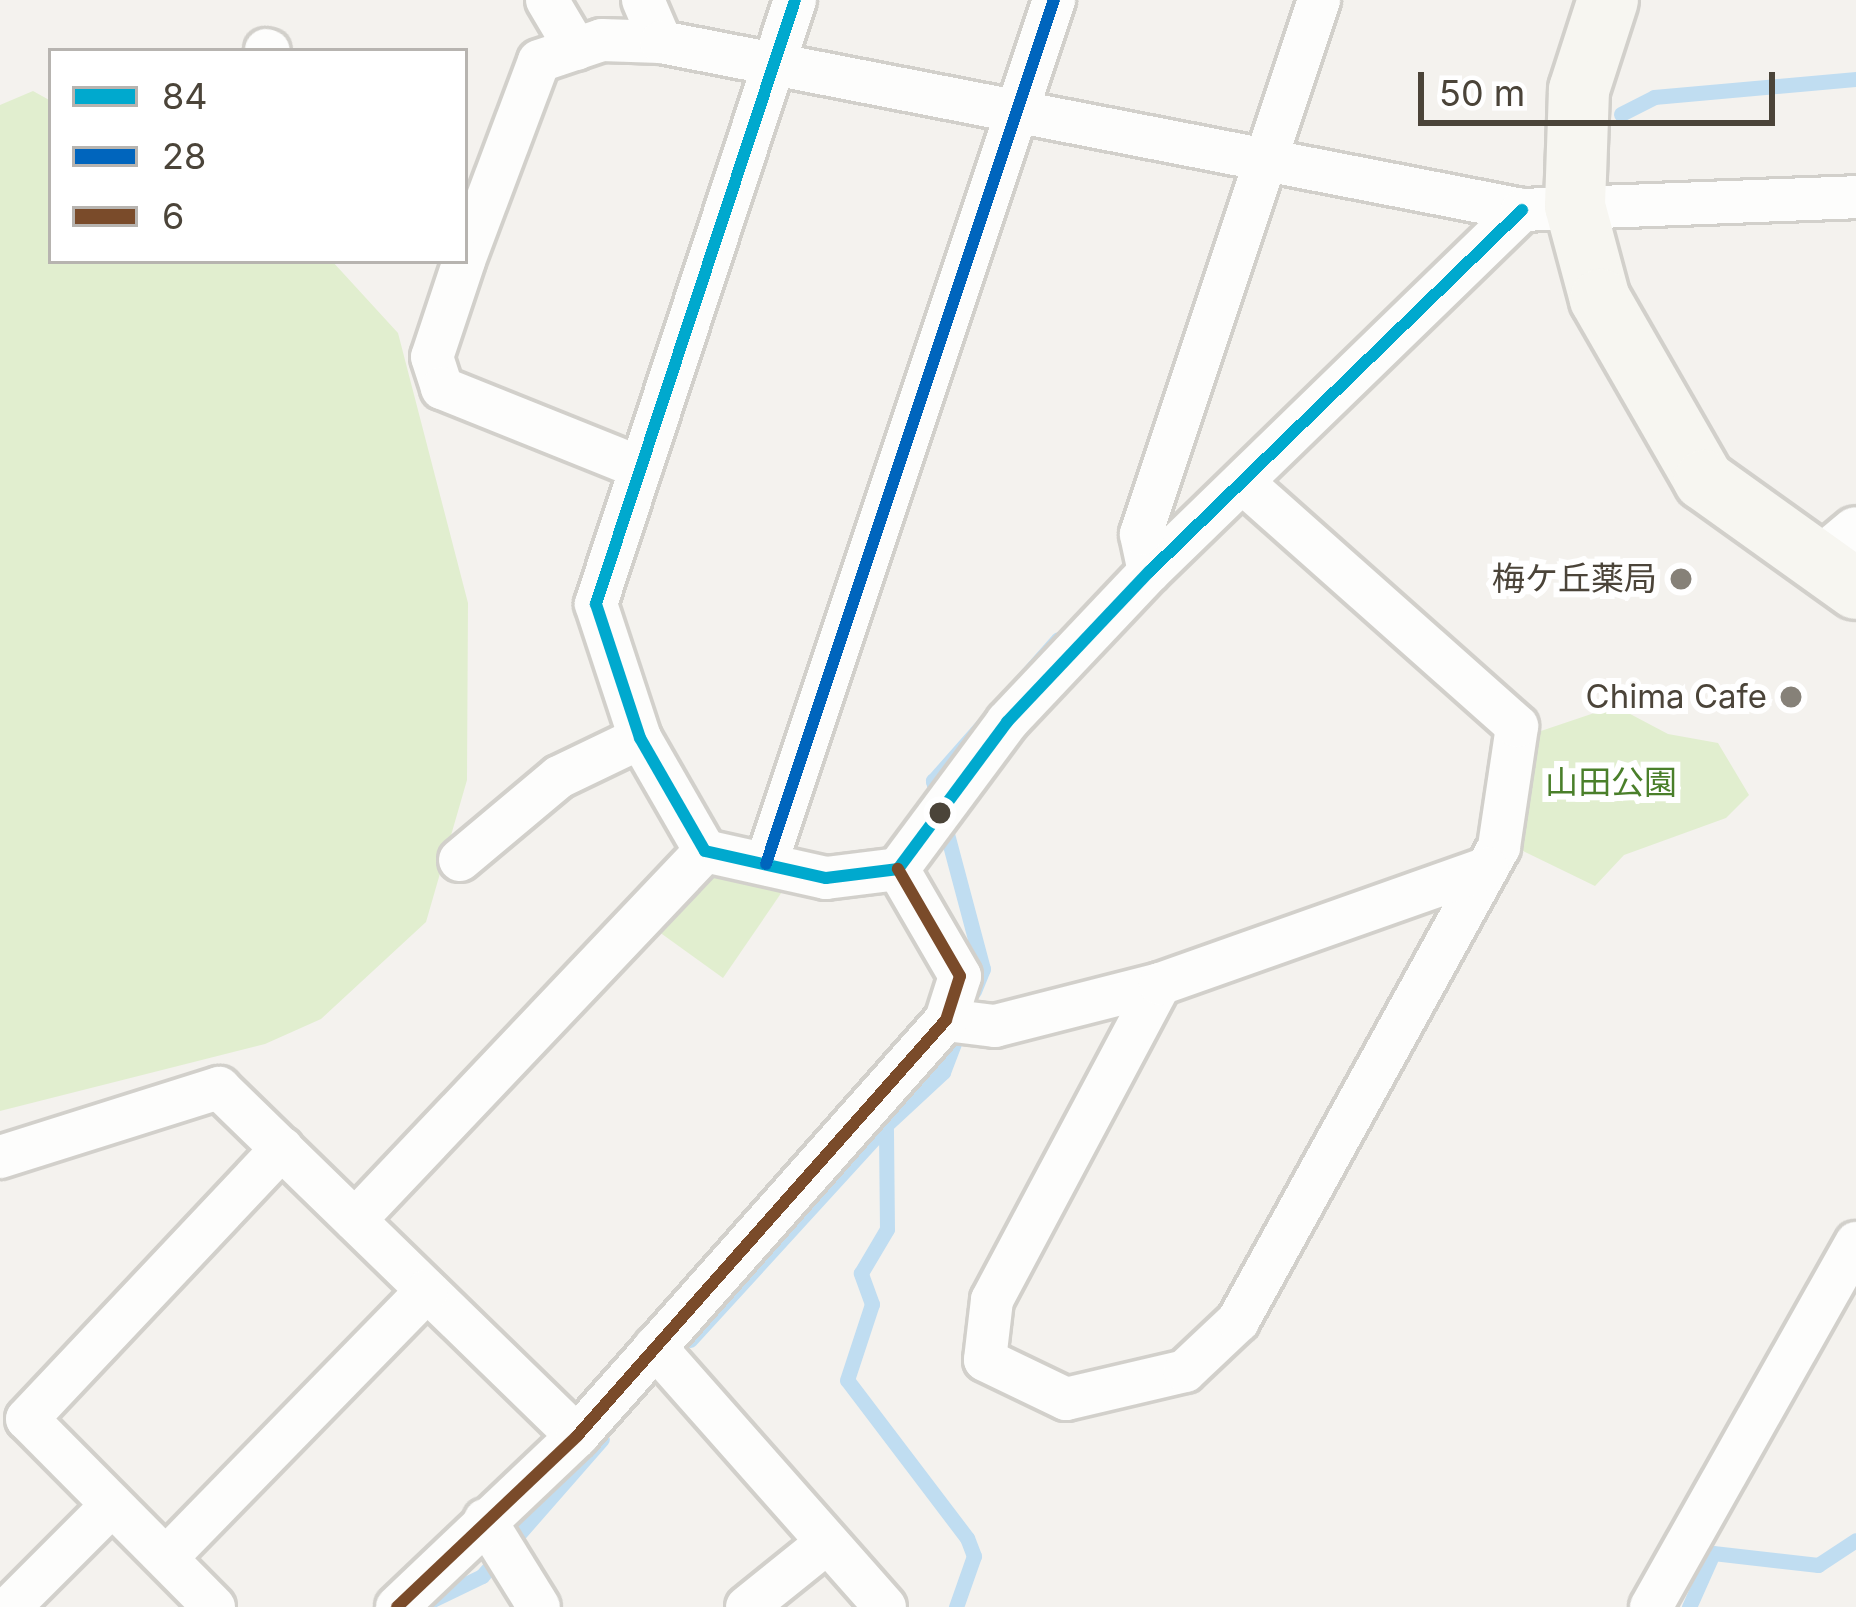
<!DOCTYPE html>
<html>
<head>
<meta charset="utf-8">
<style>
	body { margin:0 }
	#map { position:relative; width:1856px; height:1607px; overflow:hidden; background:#f4f2ee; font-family:Inter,"Noto Sans JP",sans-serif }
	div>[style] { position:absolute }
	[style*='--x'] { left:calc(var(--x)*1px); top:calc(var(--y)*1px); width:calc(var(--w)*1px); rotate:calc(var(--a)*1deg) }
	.green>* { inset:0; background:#e1eecf }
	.stream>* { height:15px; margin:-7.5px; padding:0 7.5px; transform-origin:7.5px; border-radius:7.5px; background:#c0ddf1 }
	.roads { filter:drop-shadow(3px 0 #d2d0cb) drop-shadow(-3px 0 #d2d0cb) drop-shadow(0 3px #d2d0cb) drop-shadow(0 -3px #d2d0cb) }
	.minor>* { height:42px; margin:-21px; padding:0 21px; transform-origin:21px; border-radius:21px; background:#fdfdfc }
	.tertiary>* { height:51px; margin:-25.5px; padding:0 25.5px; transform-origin:25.5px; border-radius:25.5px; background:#fdfdfc }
	.secondary>* { height:60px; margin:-30px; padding:0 30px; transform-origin:30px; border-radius:30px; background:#f7f6f1 }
	.bus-1>* { height:12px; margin:-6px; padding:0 6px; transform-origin:6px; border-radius:6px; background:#00a9ce }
	.bus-2>* { height:12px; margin:-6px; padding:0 6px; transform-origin:6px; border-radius:6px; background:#0065bd }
	.bus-3>* { height:12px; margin:-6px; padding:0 6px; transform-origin:6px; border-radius:6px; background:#7a4b2a }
	.dots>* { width:33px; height:33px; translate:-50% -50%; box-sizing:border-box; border:6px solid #fff; border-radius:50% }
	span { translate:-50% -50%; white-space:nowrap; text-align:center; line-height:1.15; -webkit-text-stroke:12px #fff; paint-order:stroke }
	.poi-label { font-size:33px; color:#4b4439 }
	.right { translate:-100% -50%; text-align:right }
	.park-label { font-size:33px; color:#4a7f2a }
	.legend { position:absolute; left:48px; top:48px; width:420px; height:216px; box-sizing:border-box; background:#fff; border:3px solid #b7b4b0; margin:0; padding:15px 21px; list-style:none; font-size:36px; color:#4b4439 }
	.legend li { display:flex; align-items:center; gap:24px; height:60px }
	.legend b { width:60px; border:3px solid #b7b4b0 }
	.scale { position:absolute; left:1418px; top:72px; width:357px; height:54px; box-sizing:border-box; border:6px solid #4b4439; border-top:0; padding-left:15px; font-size:36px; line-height:42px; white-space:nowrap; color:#4b4439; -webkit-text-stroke:9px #fff; paint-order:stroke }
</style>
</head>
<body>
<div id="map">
	<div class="green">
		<div style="clip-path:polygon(33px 91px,51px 101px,51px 261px,332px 261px,398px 333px,468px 603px,467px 780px,426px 922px,321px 1019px,265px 1044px,0 1111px,0 105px)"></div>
		<div style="clip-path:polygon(1615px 706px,1668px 734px,1718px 743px,1749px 795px,1726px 818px,1624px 855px,1595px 886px,1519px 849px,1535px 733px)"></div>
		<div style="clip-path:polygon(713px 874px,786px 886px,723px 978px,655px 929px)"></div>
	</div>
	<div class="stream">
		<div style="--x:1621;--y:114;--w:37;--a:-27"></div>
		<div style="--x:1654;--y:97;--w:203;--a:-5.1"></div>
		<div style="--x:974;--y:991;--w:24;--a:-68"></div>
		<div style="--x:983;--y:969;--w:195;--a:-104.9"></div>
		<div style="--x:933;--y:781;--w:189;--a:-48.6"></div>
		<div style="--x:690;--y:1340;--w:291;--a:-47.6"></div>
		<div style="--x:420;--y:1606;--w:69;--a:-25.8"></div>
		<div style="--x:482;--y:1576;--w:182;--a:-48.8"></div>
		<div style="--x:956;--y:1607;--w:54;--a:-70.6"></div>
		<div style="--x:974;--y:1556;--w:19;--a:-111"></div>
		<div style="--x:967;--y:1538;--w:198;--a:-127.2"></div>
		<div style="--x:847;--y:1380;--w:80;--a:-71.8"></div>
		<div style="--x:872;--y:1304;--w:33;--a:-110"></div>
		<div style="--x:861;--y:1273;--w:51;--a:-59.4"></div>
		<div style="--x:887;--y:1229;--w:104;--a:-90.6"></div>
		<div style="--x:886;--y:1125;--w:78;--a:-42.9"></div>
		<div style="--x:943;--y:1072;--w:50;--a:-69"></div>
		<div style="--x:1689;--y:1607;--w:59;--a:-66"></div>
		<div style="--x:1713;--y:1553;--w:106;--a:6.5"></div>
		<div style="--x:1818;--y:1565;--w:45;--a:-33.3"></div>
	</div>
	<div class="roads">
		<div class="minor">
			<div style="--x:547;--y:0;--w:57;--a:59.4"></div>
			<div style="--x:643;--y:0;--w:46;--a:66.8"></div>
			<div style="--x:795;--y:0;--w:636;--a:108.24"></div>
			<div style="--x:596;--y:604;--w:141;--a:71.8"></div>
			<div style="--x:640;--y:738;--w:130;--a:60.1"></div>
			<div style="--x:705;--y:851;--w:124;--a:12.6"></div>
			<div style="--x:826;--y:878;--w:73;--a:-7.1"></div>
			<div style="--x:898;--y:869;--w:183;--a:-53.4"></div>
			<div style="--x:1007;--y:722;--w:207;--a:-46.6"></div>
			<div style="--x:1149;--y:572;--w:520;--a:-44.14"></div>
			<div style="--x:266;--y:50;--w:3;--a:18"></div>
			<div style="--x:465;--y:258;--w:210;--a:-69.4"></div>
			<div style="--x:539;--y:61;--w:66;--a:-18.4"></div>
			<div style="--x:602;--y:40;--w:59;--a:1.9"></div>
			<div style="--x:661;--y:42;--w:877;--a:11.04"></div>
			<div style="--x:1522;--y:210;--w:334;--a:-2.2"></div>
			<div style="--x:464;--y:261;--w:101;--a:108.4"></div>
			<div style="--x:432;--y:357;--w:33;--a:72"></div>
			<div style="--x:442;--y:388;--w:214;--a:21.9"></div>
			<div style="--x:1149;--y:572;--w:39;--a:-102"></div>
			<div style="--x:1141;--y:534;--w:563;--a:-71.57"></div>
			<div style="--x:460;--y:860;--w:129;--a:-40"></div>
			<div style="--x:559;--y:777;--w:90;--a:-25.7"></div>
			<div style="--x:766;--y:864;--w:911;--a:-71.57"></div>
			<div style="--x:1160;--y:984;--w:358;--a:118"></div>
			<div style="--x:992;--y:1300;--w:60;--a:96.7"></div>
			<div style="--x:985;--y:1360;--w:90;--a:25.7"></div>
			<div style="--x:1066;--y:1399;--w:122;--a:-13.2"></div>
			<div style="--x:1185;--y:1371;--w:73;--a:-43.3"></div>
			<div style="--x:1238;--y:1321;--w:541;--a:-61.16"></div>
			<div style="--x:1499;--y:847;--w:122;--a:-81.5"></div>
			<div style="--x:1517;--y:726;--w:363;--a:-138.4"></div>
			<div style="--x:946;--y:1020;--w:49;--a:7"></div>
			<div style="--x:995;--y:1026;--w:170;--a:-14.3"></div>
			<div style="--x:1160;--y:984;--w:347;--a:-19.5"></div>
			<div style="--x:0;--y:1157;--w:230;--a:-17.5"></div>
			<div style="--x:219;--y:1088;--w:499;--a:44.2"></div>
			<div style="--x:355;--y:1220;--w:509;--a:-46.51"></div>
			<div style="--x:655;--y:1347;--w:347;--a:48.5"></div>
			<div style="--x:485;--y:1520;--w:102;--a:58.2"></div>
			<div style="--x:167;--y:1557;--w:372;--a:-45.7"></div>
			<div style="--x:13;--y:1604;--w:140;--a:-45"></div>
			<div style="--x:214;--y:1607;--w:265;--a:-134.8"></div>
			<div style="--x:27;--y:1419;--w:372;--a:-46.7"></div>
			<div style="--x:397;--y:1607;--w:248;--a:-43.5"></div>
			<div style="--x:577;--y:1436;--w:556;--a:-48.43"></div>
			<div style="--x:946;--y:1020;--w:46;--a:-72.3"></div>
			<div style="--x:960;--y:976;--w:124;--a:-120.1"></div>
			<div style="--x:747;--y:1607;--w:99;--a:-38.8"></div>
			<div style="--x:1651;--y:1607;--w:418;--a:-60.6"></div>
		</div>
		<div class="tertiary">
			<div style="--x:1819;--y:563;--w:48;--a:-40"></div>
		</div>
		<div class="secondary">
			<div style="--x:1608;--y:0;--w:95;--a:107.9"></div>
			<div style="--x:1579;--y:90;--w:116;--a:92"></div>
			<div style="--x:1575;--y:206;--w:96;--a:75"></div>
			<div style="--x:1600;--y:299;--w:209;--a:60.1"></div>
			<div style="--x:1704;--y:480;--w:187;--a:35.6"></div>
		</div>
	</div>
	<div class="bus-1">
		<div style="--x:795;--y:0;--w:636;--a:108.24"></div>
		<div style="--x:596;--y:604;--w:141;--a:71.8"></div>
		<div style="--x:640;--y:738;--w:130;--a:60.1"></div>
		<div style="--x:705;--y:851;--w:124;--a:12.6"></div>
		<div style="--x:826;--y:878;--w:73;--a:-7.1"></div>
		<div style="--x:898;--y:869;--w:183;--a:-53.4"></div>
		<div style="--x:1007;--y:722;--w:207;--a:-46.6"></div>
		<div style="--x:1149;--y:572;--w:520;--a:-44.14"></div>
	</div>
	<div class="bus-2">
		<div style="--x:766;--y:864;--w:911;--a:-71.57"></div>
	</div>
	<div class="bus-3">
		<div style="--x:397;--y:1607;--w:248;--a:-43.5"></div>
		<div style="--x:577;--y:1436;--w:556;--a:-48.43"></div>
		<div style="--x:946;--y:1020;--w:46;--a:-72.3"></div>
		<div style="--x:960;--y:976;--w:124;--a:-120.1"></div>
	</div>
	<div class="dots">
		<div style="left:1681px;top:579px;background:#868178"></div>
		<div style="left:1791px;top:697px;background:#868178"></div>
		<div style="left:940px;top:813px;background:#4b4439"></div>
	</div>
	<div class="poi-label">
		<span class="right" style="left:1657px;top:579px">梅ケ丘薬局</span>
		<span class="right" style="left:1767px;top:697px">Chima Cafe</span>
	</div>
	<div class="park-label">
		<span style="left:1611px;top:783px">山田公園</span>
	</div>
	<ul class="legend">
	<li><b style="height:15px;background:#00a9ce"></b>84</li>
	<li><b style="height:15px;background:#0065bd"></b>28</li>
	<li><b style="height:15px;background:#7a4b2a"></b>6</li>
	</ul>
	<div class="scale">50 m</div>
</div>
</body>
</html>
